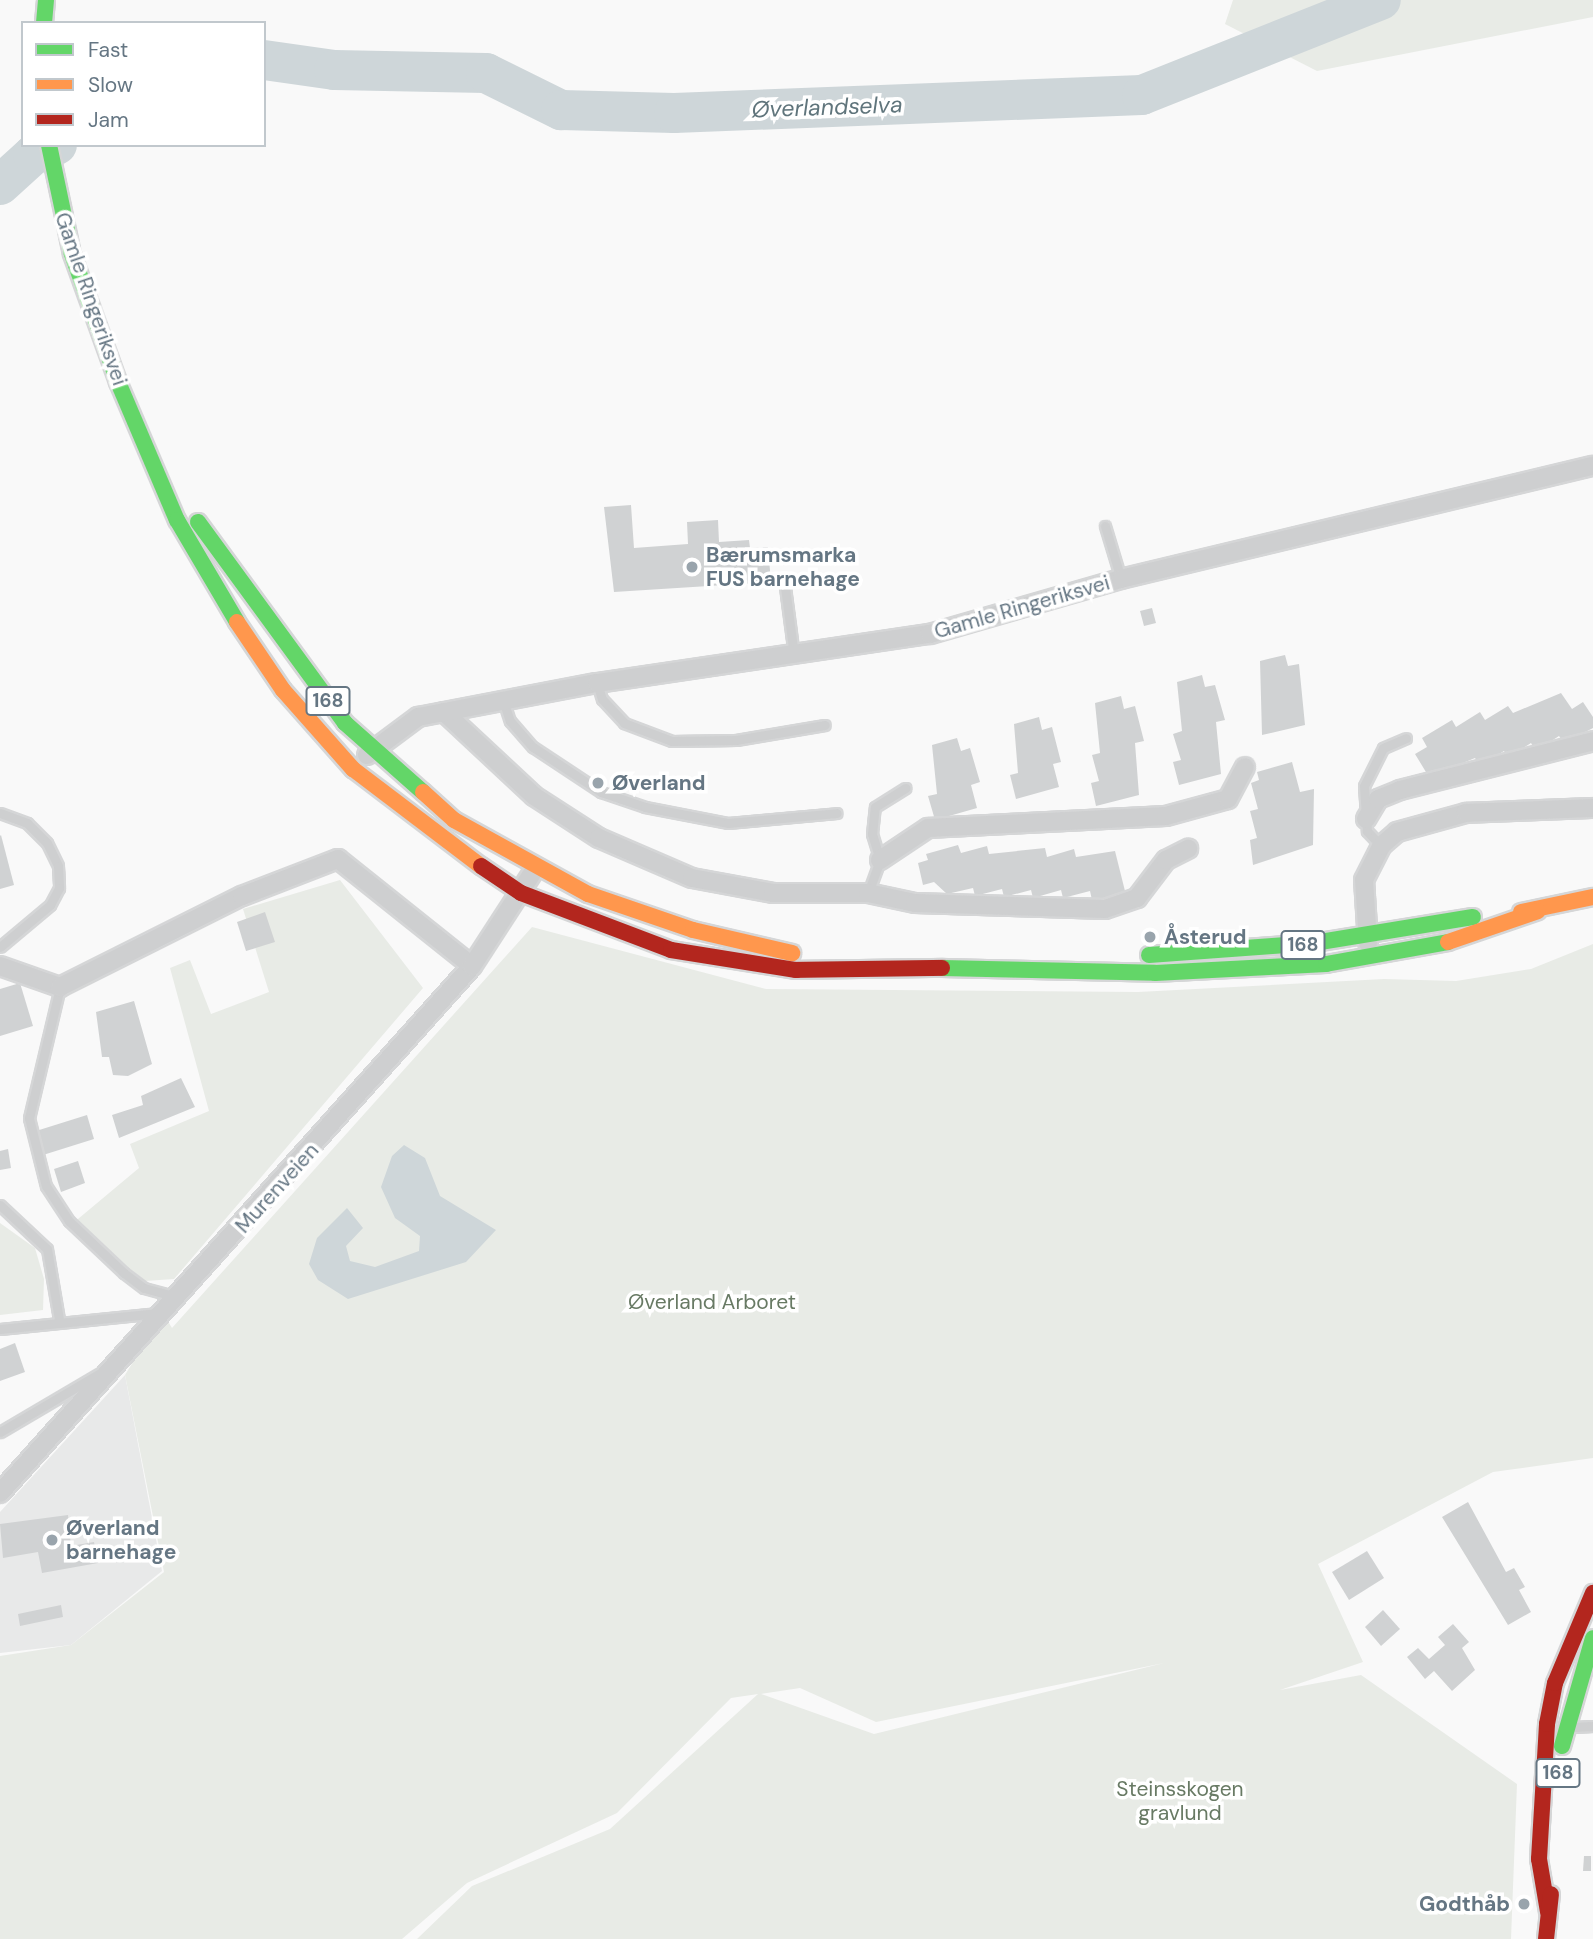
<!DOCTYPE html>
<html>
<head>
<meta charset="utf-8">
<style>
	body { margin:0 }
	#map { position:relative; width:1593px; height:1939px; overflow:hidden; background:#f9f9f9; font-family:"DM Sans",sans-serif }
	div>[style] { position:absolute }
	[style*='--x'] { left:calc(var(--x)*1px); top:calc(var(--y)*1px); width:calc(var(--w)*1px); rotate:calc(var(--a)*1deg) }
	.built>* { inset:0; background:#e8e9e9 }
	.green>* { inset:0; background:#e8ebe6 }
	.water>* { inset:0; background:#ced6d9 }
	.river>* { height:40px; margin:-20px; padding:0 20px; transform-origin:20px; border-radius:20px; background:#ced6d9 }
	.building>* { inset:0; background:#d0d2d3 }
	.roads { filter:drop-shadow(2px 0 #d5d6d7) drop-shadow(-2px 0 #d5d6d7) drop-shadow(0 2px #d5d6d7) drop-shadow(0 -2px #d5d6d7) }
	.lane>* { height:9px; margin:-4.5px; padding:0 4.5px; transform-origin:4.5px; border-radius:4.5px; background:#cecfd0 }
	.street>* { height:18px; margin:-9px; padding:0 9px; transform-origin:9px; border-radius:9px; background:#cecfd0 }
	.fast>* { height:16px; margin:-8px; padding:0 8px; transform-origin:8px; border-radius:8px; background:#63d668 }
	.slow>* { height:16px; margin:-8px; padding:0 8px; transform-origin:8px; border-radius:8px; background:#ff974d }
	.jam>* { height:16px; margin:-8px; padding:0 8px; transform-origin:8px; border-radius:8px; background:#b3261e }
	.dots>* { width:19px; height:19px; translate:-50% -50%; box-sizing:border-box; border:4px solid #fff; border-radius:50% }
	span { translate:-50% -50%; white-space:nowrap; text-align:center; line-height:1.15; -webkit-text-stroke:7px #fff; paint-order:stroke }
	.shield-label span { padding:2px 5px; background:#fff; border:2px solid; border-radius:5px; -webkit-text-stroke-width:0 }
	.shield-label { font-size:19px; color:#657683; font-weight:700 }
	.street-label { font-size:21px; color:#657683 }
	.poi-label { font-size:21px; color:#657683; font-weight:700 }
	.left { translate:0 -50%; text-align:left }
	.right { translate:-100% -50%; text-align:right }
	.park-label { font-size:21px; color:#687a64 }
	.water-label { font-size:23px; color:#60757c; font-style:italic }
	.legend { position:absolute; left:21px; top:21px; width:245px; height:126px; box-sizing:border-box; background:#fff; border:2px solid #c1c8cd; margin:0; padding:9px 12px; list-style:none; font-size:21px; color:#657683 }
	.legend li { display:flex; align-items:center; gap:14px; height:35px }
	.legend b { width:35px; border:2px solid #c1c8cd }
</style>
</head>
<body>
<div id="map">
	<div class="built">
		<div style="clip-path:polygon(125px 1375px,162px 1571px,71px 1645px,0 1653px,0 1512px)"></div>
	</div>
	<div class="green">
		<div style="clip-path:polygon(1233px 0,1593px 0,1593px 17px,1317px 71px,1225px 24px)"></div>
		<div style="clip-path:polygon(340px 880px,423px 988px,174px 1279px,145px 1281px,72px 1224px,139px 1168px,130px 1144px,209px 1111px,170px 968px,190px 960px,211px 1014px,269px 992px,243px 909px)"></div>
		<div style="clip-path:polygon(evenodd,532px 927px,766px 989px,1138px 992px,1384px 979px,1456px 981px,1531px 969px,1593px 944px,1593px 1458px,1493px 1472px,1318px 1564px,1363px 1662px,1280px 1690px,1361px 1675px,1517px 1784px,1511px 1939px,417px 1939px,472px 1886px,610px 1829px,758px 1694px,731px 1698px,617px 1813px,467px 1883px,402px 1939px,0 1939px,0 1656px,71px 1645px,164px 1572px,125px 1375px,163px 1313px,172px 1328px,532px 927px,1164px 1663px,874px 1734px,761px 1694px,800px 1688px,876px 1722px,1164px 1663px)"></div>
		<div style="clip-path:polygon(0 1223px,35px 1248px,44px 1279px,43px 1310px,0 1315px)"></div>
	</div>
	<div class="water">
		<div style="clip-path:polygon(404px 1145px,425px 1158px,440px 1196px,496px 1230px,466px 1262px,348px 1299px,318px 1280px,309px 1264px,317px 1238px,347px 1208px,363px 1228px,346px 1246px,350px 1261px,375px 1267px,419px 1251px,420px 1236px,395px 1218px,381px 1187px,392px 1156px)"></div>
	</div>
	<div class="river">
		<div style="--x:264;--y:60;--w:71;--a:8.1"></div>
		<div style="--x:334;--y:70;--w:152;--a:1.1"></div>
		<div style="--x:486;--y:73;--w:84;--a:26.3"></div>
		<div style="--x:561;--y:110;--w:113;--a:1.5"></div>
		<div style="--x:674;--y:113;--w:468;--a:-2.2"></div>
		<div style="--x:1142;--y:95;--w:257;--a:-21.7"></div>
		<div style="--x:0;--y:185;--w:45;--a:-42.3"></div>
		<div style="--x:33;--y:155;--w:26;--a:-23"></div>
	</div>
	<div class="building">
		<div style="clip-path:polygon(631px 505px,634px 548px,688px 544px,687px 522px,718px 520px,719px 542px,749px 540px,750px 548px,768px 547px,771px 582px,614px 592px,604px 507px)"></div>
		<div style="clip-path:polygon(1152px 608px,1156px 623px,1144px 626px,1140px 611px)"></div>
		<div style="clip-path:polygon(1285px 655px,1288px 666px,1299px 664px,1305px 725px,1262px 735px,1260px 661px)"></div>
		<div style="clip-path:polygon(1202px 675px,1205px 687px,1215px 685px,1225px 720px,1216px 722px,1221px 774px,1179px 785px,1173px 762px,1181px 760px,1173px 734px,1182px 731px,1177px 682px)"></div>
		<div style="clip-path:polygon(1561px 693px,1572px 709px,1583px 702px,1593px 717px,1593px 728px,1564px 743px,1559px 736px,1536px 751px,1531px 743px,1508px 758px,1504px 751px,1480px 766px,1475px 758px,1429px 777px,1415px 754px,1427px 747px,1422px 738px,1452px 720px,1456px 727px,1480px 712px,1485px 720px,1508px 706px,1513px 713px)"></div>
		<div style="clip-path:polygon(1121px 696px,1124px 709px,1135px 706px,1144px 741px,1135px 743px,1139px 795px,1096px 806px,1091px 783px,1099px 781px,1092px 755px,1100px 753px,1095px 703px)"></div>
		<div style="clip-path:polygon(1039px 717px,1042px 730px,1052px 727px,1061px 762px,1053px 764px,1059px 787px,1016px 799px,1010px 775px,1018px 773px,1014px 724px)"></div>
		<div style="clip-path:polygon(957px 738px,961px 751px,970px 748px,980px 782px,971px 785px,977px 808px,935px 820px,928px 796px,937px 794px,932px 745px)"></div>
		<div style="clip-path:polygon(1292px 762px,1300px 792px,1314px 789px,1313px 845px,1253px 865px,1250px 840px,1257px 838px,1250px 811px,1258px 809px,1251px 783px,1259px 780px,1257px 772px)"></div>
		<div style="clip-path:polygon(1px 835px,14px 885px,0 889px,0 836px)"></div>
		<div style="clip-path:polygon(958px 845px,961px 853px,987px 846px,989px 854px,1045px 848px,1047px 857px,1074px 849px,1076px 857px,1115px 851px,1126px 895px,1092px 900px,1090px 891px,1063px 898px,1061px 890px,1033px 898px,1031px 890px,1004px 897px,1002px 889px,975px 896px,973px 888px,947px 894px,934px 882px,923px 885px,918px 863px,928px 860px,926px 854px)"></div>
		<div style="clip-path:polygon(265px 912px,275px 942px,246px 951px,237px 922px)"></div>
		<div style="clip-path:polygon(20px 983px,33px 1026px,0 1036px,0 989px)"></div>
		<div style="clip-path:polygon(134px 1001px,152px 1064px,128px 1076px,113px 1075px,109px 1057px,102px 1057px,96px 1012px)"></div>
		<div style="clip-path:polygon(181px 1078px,195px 1107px,119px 1138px,112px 1115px,143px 1105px,141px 1096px)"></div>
		<div style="clip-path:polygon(87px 1115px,94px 1139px,43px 1155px,36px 1131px)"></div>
		<div style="clip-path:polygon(8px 1149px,11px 1168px,0 1170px,0 1151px)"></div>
		<div style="clip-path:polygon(78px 1161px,85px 1183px,61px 1192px,54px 1169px)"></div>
		<div style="clip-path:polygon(15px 1343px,25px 1372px,0 1381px,0 1349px)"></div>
		<div style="clip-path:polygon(1468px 1502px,1506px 1572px,1514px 1568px,1525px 1587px,1519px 1590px,1531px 1612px,1508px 1625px,1442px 1517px)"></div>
		<div style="clip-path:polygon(68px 1515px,71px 1546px,94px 1542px,98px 1563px,42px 1573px,38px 1552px,3px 1558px,0 1524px)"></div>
		<div style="clip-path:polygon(1367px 1551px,1384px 1578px,1349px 1600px,1332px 1572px)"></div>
		<div style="clip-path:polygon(61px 1605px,63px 1617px,20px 1626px,18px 1614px)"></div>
		<div style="clip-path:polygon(1383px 1610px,1400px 1629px,1381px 1646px,1365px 1627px)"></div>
		<div style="clip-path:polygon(1453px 1624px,1469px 1642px,1462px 1648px,1475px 1670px,1452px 1691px,1434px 1671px,1425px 1679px,1407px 1657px,1418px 1648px,1429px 1659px,1445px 1645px,1438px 1637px)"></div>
		<div style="clip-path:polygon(1584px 1856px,1591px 1856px,1591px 1871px,1583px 1871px)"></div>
	</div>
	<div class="roads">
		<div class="lane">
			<div style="--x:1105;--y:526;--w:55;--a:73.2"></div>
			<div style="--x:785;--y:587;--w:69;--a:82.5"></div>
			<div style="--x:597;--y:683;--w:17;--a:73"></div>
			<div style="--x:602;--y:699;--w:33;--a:47"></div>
			<div style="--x:624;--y:723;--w:51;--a:20.6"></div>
			<div style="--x:672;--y:741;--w:64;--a:-0.9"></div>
			<div style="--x:736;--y:740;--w:90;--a:-9.6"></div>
			<div style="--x:503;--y:700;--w:22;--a:72"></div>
			<div style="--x:510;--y:721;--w:35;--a:49"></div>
			<div style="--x:533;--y:747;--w:82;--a:33.5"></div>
			<div style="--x:601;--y:792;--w:46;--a:18.8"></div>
			<div style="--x:645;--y:807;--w:85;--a:10.9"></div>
			<div style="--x:728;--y:823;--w:109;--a:-5.2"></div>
			<div style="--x:0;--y:813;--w:29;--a:20"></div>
			<div style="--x:27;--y:823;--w:28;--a:45"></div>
			<div style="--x:47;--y:843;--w:25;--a:64"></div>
			<div style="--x:58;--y:866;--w:22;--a:87"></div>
			<div style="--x:59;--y:888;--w:19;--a:118"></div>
			<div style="--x:50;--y:905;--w:65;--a:140"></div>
			<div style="--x:1381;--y:846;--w:21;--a:-133"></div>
			<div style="--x:1367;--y:831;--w:45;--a:-93.8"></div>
			<div style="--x:1364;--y:786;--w:42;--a:-63.4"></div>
			<div style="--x:1383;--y:748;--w:25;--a:-23"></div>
			<div style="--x:868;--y:893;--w:35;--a:-70"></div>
			<div style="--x:880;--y:860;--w:27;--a:-107"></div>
			<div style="--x:872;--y:834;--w:27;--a:-84"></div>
			<div style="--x:875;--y:807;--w:36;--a:-32"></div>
			<div style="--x:60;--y:987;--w:135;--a:103.3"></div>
			<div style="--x:29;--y:1118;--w:70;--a:76"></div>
			<div style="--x:46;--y:1186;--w:42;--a:56.7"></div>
			<div style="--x:69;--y:1221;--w:76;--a:43.4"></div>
			<div style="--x:124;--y:1273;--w:25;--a:37"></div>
			<div style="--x:144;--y:1288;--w:34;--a:15"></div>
			<div style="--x:0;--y:1205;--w:64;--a:43.1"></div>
			<div style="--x:47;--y:1249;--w:71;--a:80.3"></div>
			<div style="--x:0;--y:1329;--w:159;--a:-5.8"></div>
			<div style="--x:0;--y:1432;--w:116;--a:-30.5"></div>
			<div style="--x:1573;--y:1727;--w:20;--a:-3"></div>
		</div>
		<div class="street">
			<div style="--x:444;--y:712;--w:123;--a:43"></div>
			<div style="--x:534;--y:796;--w:77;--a:32.9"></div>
			<div style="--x:599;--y:838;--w:101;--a:23.3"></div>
			<div style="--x:692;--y:878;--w:82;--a:10.5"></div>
			<div style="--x:773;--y:893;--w:95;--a:0"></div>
			<div style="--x:868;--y:893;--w:48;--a:12"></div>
			<div style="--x:915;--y:903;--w:190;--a:1.8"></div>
			<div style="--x:1105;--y:909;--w:34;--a:-19"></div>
			<div style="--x:1137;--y:898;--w:48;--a:-52.7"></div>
			<div style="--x:1166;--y:860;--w:25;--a:-27"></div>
			<div style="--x:367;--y:755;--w:64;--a:-36.7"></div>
			<div style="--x:418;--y:717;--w:182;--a:-10.8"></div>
			<div style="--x:597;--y:683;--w:337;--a:-8.4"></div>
			<div style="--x:930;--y:634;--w:199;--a:-16.1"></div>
			<div style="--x:1121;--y:579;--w:485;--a:-13.5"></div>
			<div style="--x:1366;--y:819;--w:23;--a:-59"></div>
			<div style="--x:1378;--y:799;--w:24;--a:-22"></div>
			<div style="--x:1400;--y:790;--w:199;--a:-14.2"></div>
			<div style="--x:880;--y:860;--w:58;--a:-33.7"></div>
			<div style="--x:928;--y:828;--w:238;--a:-2.9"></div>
			<div style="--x:1166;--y:816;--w:64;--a:-15.3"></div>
			<div style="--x:1228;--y:799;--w:36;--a:-62"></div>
			<div style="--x:1368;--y:943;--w:63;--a:-93.6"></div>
			<div style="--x:1364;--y:880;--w:38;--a:-63"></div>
			<div style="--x:1381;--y:846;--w:21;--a:-41"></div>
			<div style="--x:1397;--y:832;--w:72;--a:-15.4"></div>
			<div style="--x:1466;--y:813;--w:127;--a:-2.3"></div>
			<div style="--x:0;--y:966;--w:64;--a:19.3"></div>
			<div style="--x:60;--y:987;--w:203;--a:-26.6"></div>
			<div style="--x:242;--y:896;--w:103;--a:-21.1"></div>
			<div style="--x:338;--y:859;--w:171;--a:38.6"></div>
			<div style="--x:0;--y:1493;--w:707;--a:-48.15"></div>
			<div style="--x:472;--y:966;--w:116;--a:-57"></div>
		</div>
		<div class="fast">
			<div style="--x:44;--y:23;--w:23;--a:-85"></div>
			<div style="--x:49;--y:145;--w:111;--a:78.1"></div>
			<div style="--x:72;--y:254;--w:136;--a:70.2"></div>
			<div style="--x:118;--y:382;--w:150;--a:66.9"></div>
			<div style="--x:177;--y:520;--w:118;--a:59.5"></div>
			<div style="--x:198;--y:522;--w:249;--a:53.8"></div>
			<div style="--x:345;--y:723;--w:104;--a:41.5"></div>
			<div style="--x:1149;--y:955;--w:165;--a:-4.2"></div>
			<div style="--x:1314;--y:943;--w:161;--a:-9.3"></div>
			<div style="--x:942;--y:968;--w:213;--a:1.3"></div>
			<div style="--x:1155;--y:973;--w:171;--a:-3"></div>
			<div style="--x:1326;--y:964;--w:124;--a:-10.2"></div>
			<div style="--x:1562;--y:1746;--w:112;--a:-74"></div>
		</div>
		<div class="slow">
			<div style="--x:237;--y:622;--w:82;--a:55.9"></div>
			<div style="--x:283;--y:690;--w:106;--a:48.5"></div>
			<div style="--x:353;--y:769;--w:161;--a:37.2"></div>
			<div style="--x:423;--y:792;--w:42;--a:42.1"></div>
			<div style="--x:454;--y:820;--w:153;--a:28.9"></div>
			<div style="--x:588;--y:894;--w:111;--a:18.9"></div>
			<div style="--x:693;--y:930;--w:102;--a:13.1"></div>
			<div style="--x:1521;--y:912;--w:74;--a:-11.8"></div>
			<div style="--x:1448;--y:942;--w:95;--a:-19"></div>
		</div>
		<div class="jam">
			<div style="--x:481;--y:866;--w:48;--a:34"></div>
			<div style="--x:521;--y:893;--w:160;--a:20.8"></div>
			<div style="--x:671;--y:950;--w:127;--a:9.1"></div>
			<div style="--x:796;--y:970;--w:146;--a:-0.8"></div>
			<div style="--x:1548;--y:1912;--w:54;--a:-99.6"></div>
			<div style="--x:1539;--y:1859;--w:135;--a:-86.6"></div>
			<div style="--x:1547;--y:1724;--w:42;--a:-79"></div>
			<div style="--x:1555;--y:1683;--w:98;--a:-67.1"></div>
			<div style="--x:1546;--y:1939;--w:45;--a:-83.7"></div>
		</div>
	</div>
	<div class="dots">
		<div style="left:692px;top:567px;background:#99a4ac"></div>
		<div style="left:598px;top:783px;background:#99a4ac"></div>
		<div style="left:1150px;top:937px;background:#99a4ac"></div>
		<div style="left:52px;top:1540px;background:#99a4ac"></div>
		<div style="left:1524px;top:1904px;background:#99a4ac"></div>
	</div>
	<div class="shield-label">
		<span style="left:328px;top:701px">168</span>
		<span style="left:1303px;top:945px">168</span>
		<span style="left:1558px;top:1773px">168</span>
	</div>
	<div class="street-label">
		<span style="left:91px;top:299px;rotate:71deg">Gamle Ringeriksvei</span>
		<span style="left:1022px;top:607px;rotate:-16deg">Gamle Ringeriksvei</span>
		<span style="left:277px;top:1188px;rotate:-48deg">Murenveien</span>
	</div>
	<div class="poi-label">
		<span class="left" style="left:706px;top:567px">Bærumsmarka<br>FUS barnehage</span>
		<span class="left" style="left:612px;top:783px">Øverland</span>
		<span class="left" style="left:1164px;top:937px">Åsterud</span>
		<span class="left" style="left:66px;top:1540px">Øverland<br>barnehage</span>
		<span class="right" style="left:1510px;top:1904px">Godthåb</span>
	</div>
	<div class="park-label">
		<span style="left:712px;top:1302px">Øverland Arboret</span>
		<span style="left:1180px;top:1801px">Steinsskogen<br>gravlund</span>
	</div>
	<div class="water-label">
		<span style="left:827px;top:107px;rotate:-2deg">Øverlandselva</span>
	</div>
	<ul class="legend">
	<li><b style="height:9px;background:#63d668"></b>Fast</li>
	<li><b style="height:9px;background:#ff974d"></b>Slow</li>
	<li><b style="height:9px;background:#b3261e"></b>Jam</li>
	</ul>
</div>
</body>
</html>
